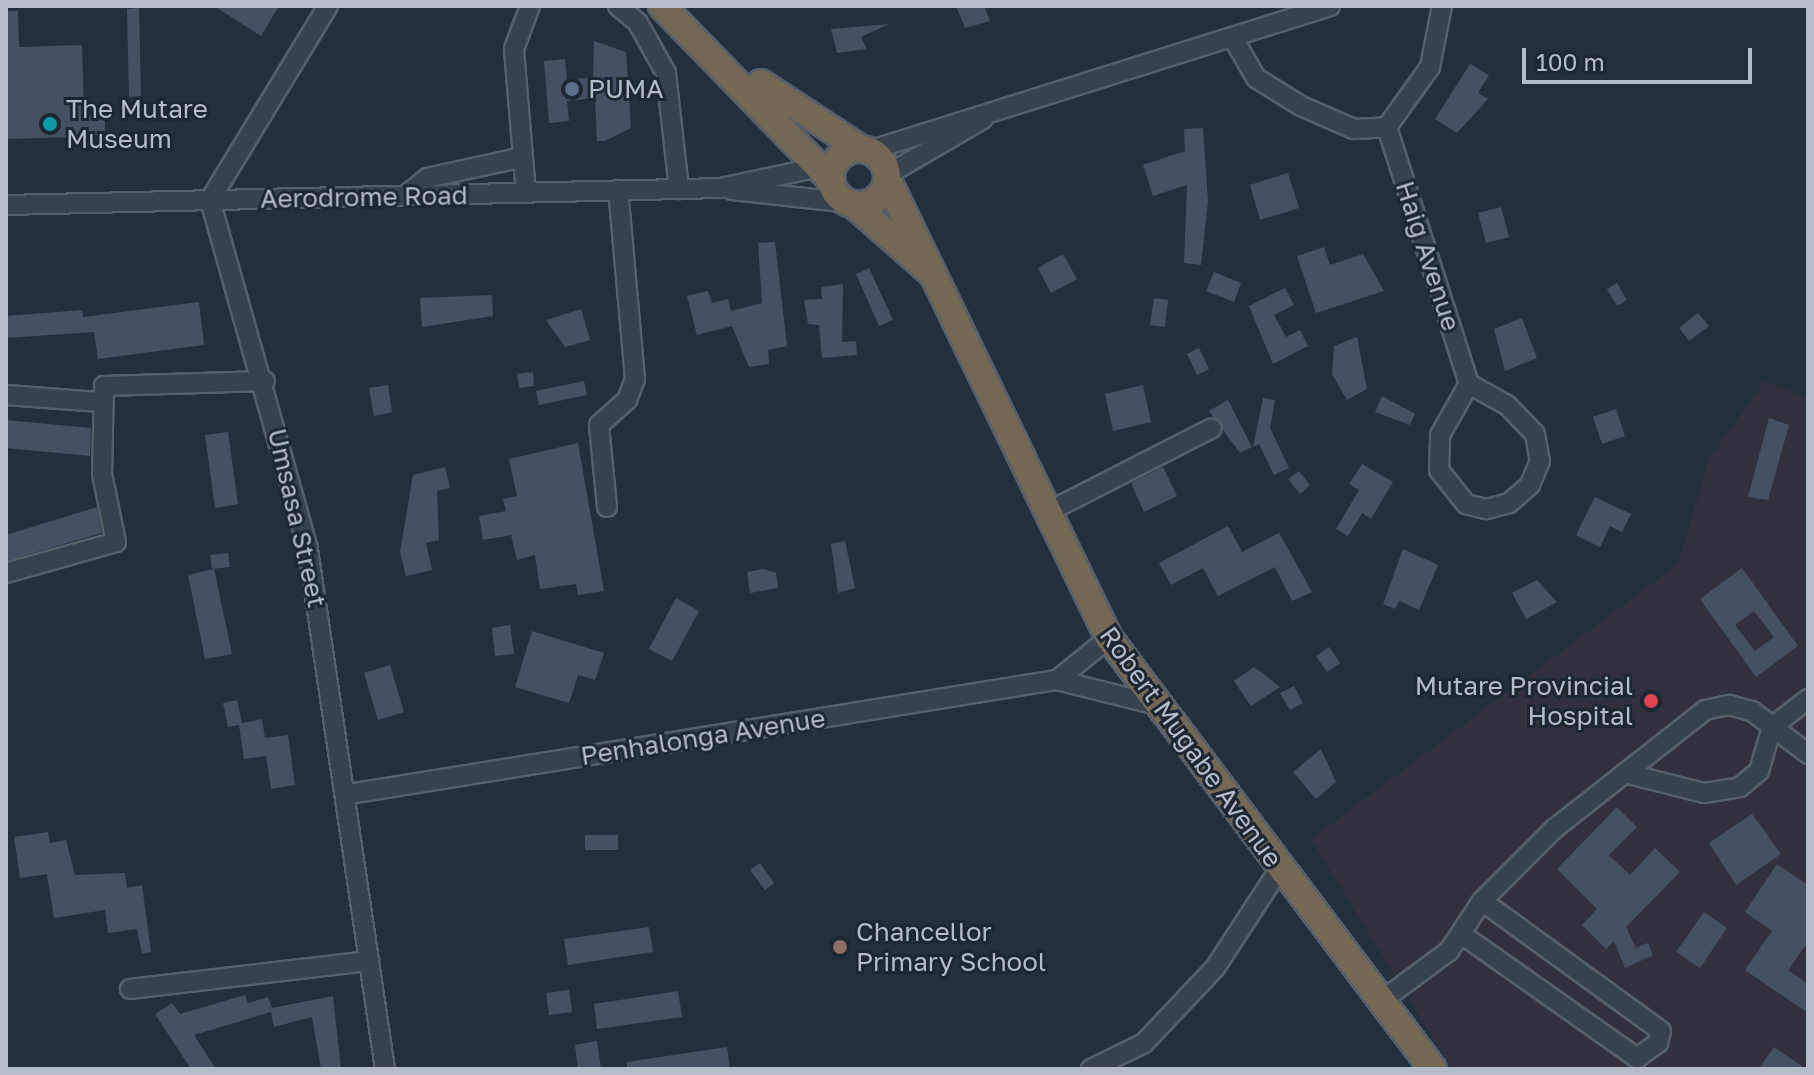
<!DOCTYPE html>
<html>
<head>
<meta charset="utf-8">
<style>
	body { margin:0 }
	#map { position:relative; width:1814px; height:1075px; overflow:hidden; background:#242f3e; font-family:"Golos Text",sans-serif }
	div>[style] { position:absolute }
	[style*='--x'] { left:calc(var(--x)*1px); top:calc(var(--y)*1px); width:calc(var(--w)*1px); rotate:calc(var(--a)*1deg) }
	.medical>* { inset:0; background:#32303f }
	.building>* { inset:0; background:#455162 }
	.roads { filter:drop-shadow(2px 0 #565f6c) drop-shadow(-2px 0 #565f6c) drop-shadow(0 2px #565f6c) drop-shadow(0 -2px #565f6c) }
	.minor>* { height:18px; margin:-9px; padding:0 9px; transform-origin:9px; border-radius:9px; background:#38414e }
	.highway>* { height:26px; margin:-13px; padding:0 13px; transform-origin:13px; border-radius:13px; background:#746855 }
	.highway>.ring { margin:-13px; padding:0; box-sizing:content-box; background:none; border:26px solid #746855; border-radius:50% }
	.dots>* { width:22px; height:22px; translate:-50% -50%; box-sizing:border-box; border:4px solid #1d2633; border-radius:50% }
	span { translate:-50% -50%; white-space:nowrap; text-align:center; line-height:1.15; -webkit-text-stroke:6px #1d2633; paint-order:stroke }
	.poi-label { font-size:26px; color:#b4bcc9 }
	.left { translate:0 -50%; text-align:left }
	.right { translate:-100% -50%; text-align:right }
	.street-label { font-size:26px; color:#b4bcc9 }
	.frame { position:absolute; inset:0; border:8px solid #b4bcc9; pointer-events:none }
	.scale { position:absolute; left:1522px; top:48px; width:230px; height:36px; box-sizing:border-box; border:4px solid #b4bcc9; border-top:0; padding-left:10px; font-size:24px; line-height:28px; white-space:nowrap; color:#b4bcc9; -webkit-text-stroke:6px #1d2633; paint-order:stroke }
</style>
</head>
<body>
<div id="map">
	<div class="medical">
		<div style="clip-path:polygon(1765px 381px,1808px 398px,1808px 1069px,1452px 1069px,1311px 839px,1678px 564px,1709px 459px)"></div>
	</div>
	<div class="building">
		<div style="clip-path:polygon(214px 6px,279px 6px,261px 36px)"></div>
		<div style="clip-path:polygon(956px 6px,984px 6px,990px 21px,965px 28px)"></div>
		<div style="clip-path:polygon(139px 8px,141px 96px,129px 97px,127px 9px)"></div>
		<div style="clip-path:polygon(6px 11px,18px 11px,19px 47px,82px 45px,84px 116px,105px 115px,105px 136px,6px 139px)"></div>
		<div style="clip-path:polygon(889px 24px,861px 37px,867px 49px,837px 53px,831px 29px)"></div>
		<div style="clip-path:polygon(594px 41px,626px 52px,631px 128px,605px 141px,597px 141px,595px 98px,567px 101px,569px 121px,549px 123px,544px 61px,565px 59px,567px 80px,593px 77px)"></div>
		<div style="clip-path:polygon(1470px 64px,1489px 75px,1478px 93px,1488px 99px,1457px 133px,1435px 119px)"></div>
		<div style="clip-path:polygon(1203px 128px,1208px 201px,1201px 265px,1184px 263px,1187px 185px,1153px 196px,1143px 165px,1185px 151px,1184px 129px)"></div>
		<div style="clip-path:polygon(1288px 173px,1299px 208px,1260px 220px,1250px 185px)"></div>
		<div style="clip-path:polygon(1501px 207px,1509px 237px,1486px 243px,1478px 213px)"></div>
		<div style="clip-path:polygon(775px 242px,787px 346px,768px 350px,769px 364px,749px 367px,732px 326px,697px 335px,687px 296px,708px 291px,712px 303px,728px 299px,731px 311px,762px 303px,758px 243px)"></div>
		<div style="clip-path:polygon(1324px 247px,1330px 265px,1363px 254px,1384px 291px,1316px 313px,1297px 256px)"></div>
		<div style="clip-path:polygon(1063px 254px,1077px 279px,1051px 293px,1038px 268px)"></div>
		<div style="clip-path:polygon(869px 268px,893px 320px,879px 326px,856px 274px)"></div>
		<div style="clip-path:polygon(1214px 272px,1241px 283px,1234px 302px,1206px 291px)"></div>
		<div style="clip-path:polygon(1617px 283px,1627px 300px,1617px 306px,1607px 289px)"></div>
		<div style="clip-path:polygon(843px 284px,842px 342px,856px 341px,857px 355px,822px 358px,819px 325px,808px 324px,804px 300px,822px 299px,821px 287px)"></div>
		<div style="clip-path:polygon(1285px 288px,1294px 305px,1274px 315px,1286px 337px,1300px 330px,1308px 346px,1273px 364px,1249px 306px)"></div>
		<div style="clip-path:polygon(492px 295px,493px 316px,422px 327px,420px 298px)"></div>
		<div style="clip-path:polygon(1154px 298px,1168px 300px,1165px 327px,1150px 325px)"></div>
		<div style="clip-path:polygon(199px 302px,204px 345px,98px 359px,94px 332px,6px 338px,6px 316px,82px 310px,83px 317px)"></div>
		<div style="clip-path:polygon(581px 309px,590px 340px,565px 347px,546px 320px)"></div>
		<div style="clip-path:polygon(1698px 313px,1709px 326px,1689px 341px,1679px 328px)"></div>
		<div style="clip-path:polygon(1522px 318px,1537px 358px,1505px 371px,1494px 329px)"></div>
		<div style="clip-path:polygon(1357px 337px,1367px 389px,1347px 400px,1332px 374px,1334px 346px)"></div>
		<div style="clip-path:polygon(1199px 348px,1209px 369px,1197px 375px,1187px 354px)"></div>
		<div style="clip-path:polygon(533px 372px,534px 386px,519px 388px,517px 374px)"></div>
		<div style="clip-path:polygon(584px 381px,587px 395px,539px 405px,536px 391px)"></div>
		<div style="clip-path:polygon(388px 385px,392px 412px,374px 416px,369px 388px)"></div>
		<div style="clip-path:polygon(1143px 385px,1151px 422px,1113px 431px,1105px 394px)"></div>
		<div style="clip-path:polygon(1382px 396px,1415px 414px,1410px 425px,1375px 412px)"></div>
		<div style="clip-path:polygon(1263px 398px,1275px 400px,1270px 428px,1289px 468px,1274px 475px,1259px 444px,1253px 447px)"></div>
		<div style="clip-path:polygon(1228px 400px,1252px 447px,1240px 453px,1209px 411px)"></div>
		<div style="clip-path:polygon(1616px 409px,1625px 436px,1602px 444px,1593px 417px)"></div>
		<div style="clip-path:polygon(1769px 418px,1789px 425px,1768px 500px,1748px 497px)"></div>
		<div style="clip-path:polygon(6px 420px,91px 428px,90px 456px,6px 448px)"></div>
		<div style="clip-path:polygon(228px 432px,238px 504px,215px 508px,205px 435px)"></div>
		<div style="clip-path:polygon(578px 443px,604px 591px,578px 595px,576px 584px,540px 589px,535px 555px,517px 560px,511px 535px,483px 540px,479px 516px,506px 511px,503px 499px,517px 496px,509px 459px)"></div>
		<div style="clip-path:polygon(1362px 464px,1393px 482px,1371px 519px,1362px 513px,1348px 536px,1336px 529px,1359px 490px,1349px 484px)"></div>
		<div style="clip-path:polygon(445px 467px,450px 488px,437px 491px,439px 540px,426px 543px,432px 570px,406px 576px,400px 552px,413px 475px)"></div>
		<div style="clip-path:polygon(1163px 467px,1177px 496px,1144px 512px,1131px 483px)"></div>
		<div style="clip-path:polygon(1299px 471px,1310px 485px,1300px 494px,1288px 479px)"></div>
		<div style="clip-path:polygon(1595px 497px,1631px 514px,1622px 532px,1610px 526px,1600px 547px,1576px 535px)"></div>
		<div style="clip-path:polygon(97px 507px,102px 533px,6px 561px,6px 535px)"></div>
		<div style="clip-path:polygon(1228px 526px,1242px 552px,1279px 533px,1312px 592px,1292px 601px,1275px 567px,1218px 596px,1203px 568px,1171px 585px,1159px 563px)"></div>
		<div style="clip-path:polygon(845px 541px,855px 588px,838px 593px,831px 544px)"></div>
		<div style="clip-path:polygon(1403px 549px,1438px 565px,1419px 610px,1399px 601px,1395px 609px,1383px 604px)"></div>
		<div style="clip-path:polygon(228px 553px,230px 567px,212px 569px,210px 555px)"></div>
		<div style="clip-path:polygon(evenodd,1742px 568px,1798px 646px,1756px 677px,1700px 599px,1742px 568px,1754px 611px,1774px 637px,1755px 651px,1735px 625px,1754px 611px)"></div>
		<div style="clip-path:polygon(214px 569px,232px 654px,205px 659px,188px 575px)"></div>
		<div style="clip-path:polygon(764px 569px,776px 573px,778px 588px,750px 593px,747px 572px)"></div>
		<div style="clip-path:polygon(1537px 580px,1557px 602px,1526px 619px,1512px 593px)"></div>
		<div style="clip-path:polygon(676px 598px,699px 611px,672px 661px,649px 649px)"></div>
		<div style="clip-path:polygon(510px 625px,514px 654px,495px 656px,492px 628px)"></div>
		<div style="clip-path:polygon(532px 631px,604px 653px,595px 680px,578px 675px,569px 703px,515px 687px)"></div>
		<div style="clip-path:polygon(1329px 647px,1340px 663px,1327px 672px,1316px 656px)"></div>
		<div style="clip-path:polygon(390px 665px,404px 712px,378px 720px,364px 673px)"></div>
		<div style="clip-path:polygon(1254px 667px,1280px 687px,1251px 706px,1234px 681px)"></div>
		<div style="clip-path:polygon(1294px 686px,1303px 703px,1290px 710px,1280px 693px)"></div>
		<div style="clip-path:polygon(237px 700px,242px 723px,262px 719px,265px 738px,288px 735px,295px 785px,271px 789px,266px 756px,244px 759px,239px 725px,228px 727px,223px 703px)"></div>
		<div style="clip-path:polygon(1321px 749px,1336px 782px,1316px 799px,1293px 772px)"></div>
		<div style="clip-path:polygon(1617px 807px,1637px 827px,1609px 855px,1630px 875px,1655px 848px,1680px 872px,1626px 927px,1636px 948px,1648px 943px,1653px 955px,1625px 968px,1614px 941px,1606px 949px,1582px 925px,1597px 909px,1557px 869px)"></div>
		<div style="clip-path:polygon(1752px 814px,1781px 854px,1736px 885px,1709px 843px)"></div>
		<div style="clip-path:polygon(48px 832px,50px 843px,66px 840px,75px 875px,125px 873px,127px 888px,142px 885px,151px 952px,142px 954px,137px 929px,108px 933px,105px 910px,54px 918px,47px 874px,20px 878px,14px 837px)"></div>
		<div style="clip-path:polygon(585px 835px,618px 835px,618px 850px,585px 850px)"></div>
		<div style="clip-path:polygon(760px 863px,774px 883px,765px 890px,750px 870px)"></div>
		<div style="clip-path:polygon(1777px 864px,1808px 885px,1808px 942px,1788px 970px,1808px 984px,1808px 1013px,1745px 970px,1772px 931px,1745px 912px)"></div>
		<div style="clip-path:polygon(1704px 912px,1727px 928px,1700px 968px,1676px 952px)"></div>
		<div style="clip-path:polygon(649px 927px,653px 952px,568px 965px,564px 939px)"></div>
		<div style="clip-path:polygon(569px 990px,572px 1012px,549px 1015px,546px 993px)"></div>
		<div style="clip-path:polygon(678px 991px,682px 1017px,597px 1029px,594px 1004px)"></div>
		<div style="clip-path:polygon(245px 995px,248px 1003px,268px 997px,272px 1008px,333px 996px,341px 1069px,321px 1069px,312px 1017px,274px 1027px,271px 1012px,194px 1035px,216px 1069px,191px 1069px,155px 1014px,172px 1003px,180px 1014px)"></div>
		<div style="clip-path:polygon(597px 1041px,601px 1069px,578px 1069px,575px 1045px)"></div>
		<div style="clip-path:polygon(727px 1047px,730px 1069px,627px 1069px,627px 1062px)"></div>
		<div style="clip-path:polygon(1774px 1047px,1806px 1069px,1758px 1069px)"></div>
	</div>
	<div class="roads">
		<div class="minor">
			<div style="--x:328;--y:6;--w:227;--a:121.3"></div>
			<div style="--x:210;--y:200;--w:362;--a:74.3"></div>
			<div style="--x:308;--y:549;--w:526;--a:81.58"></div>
			<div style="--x:618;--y:6;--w:26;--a:40"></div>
			<div style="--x:638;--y:23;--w:57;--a:60.8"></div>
			<div style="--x:666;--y:73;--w:117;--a:83.6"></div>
			<div style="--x:1233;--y:38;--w:46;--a:60.1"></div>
			<div style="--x:1256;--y:78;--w:53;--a:31.9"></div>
			<div style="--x:1301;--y:106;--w:58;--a:23.5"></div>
			<div style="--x:1354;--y:129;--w:33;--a:-3"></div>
			<div style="--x:1387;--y:127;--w:74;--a:-54.4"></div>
			<div style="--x:1430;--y:67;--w:62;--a:-78.9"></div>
			<div style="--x:1387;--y:127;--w:270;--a:72.3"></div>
			<div style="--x:1469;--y:384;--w:43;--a:28.9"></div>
			<div style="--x:1507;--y:405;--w:40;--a:46"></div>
			<div style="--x:1535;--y:434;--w:27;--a:80"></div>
			<div style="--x:1540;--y:461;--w:26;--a:113"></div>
			<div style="--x:1530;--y:485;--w:28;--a:139"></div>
			<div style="--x:1509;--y:503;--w:24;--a:165"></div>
			<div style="--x:1486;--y:509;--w:21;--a:-166"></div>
			<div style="--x:1466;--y:504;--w:43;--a:-128.5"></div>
			<div style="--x:1439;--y:470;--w:35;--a:-88"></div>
			<div style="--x:1440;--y:435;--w:59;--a:-60.4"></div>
			<div style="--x:868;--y:151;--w:484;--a:-17.4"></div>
			<div style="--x:887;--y:175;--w:111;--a:-30.3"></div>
			<div style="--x:732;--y:190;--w:120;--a:6.2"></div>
			<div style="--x:526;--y:193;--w:144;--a:-94.8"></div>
			<div style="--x:514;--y:49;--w:46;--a:-69.6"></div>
			<div style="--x:405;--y:196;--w:28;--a:-39"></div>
			<div style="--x:427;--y:178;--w:98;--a:-12.3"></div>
			<div style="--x:6;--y:205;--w:715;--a:-1.36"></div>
			<div style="--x:721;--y:188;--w:116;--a:-12"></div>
			<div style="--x:6;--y:395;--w:93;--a:4.3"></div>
			<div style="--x:607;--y:507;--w:82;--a:-95.6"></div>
			<div style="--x:599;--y:425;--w:38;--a:-42"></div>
			<div style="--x:627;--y:400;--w:22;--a:-69"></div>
			<div style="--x:635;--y:379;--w:190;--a:-95.1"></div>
			<div style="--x:1046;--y:513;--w:186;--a:-27.1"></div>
			<div style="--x:6;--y:573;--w:114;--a:-15.7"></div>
			<div style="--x:116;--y:542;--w:69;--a:-101.6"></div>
			<div style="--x:102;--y:474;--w:88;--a:-88.7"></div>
			<div style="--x:104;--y:386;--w:161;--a:-1.8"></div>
			<div style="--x:1057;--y:680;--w:67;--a:-38.9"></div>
			<div style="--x:1625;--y:773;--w:81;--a:14.2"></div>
			<div style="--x:1704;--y:793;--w:36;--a:-9"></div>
			<div style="--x:1740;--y:787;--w:25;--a:-40"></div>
			<div style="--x:1759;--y:771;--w:46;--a:-73.5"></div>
			<div style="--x:1772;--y:727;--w:46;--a:-37.9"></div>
			<div style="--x:349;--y:794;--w:717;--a:-9.15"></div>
			<div style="--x:1057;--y:680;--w:99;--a:14"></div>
			<div style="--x:1464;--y:936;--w:212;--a:35.2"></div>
			<div style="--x:1637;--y:1058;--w:26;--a:-36"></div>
			<div style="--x:1658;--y:1043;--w:12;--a:-76"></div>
			<div style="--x:1661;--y:1031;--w:221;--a:-144"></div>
			<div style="--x:130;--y:989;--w:241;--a:-6.7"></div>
			<div style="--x:1380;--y:1002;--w:86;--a:-36.5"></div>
			<div style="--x:1449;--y:951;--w:60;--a:-56.6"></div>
			<div style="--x:1482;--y:901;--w:102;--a:-45"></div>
			<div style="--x:1554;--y:829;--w:192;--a:-38.2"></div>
			<div style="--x:1705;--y:710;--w:25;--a:-12"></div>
			<div style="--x:1729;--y:705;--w:24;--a:15"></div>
			<div style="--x:1752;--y:711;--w:71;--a:37.5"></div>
			<div style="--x:1091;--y:1069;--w:59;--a:-26.1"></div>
			<div style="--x:1144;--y:1043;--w:103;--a:-46.6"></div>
			<div style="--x:1215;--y:968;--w:117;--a:-56.9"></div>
		</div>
		<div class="highway">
			<div style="--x:662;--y:6;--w:243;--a:45.8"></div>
			<div style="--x:761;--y:83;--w:120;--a:33.4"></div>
			<div class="ring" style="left:831px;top:149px;width:30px;height:30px"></div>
			<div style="--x:887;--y:179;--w:510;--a:64.19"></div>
			<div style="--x:1109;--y:638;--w:539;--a:53.07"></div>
			<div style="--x:853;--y:204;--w:100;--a:41.3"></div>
		</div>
	</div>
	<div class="dots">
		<div style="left:572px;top:89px;background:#5c6f8a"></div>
		<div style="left:50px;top:124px;background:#0f9aa8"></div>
		<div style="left:1651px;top:701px;background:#e0444e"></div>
		<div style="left:840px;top:947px;background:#8d6e63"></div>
	</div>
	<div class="poi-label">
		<span class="left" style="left:588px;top:89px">PUMA</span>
		<span class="left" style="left:66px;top:124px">The Mutare<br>Museum</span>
		<span class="right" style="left:1633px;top:701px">Mutare Provincial<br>Hospital</span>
		<span class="left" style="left:856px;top:947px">Chancellor<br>Primary School</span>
	</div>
	<div class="street-label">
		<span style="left:364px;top:197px;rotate:-1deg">Aerodrome Road</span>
		<span style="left:1428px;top:256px;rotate:72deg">Haig Avenue</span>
		<span style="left:297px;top:518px;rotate:77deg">Umsasa Street</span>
		<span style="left:703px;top:737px;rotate:-9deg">Penhalonga Avenue</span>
		<span style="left:1191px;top:747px;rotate:54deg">Robert Mugabe Avenue</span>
	</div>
	<div class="frame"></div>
	<div class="scale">100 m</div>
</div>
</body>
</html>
